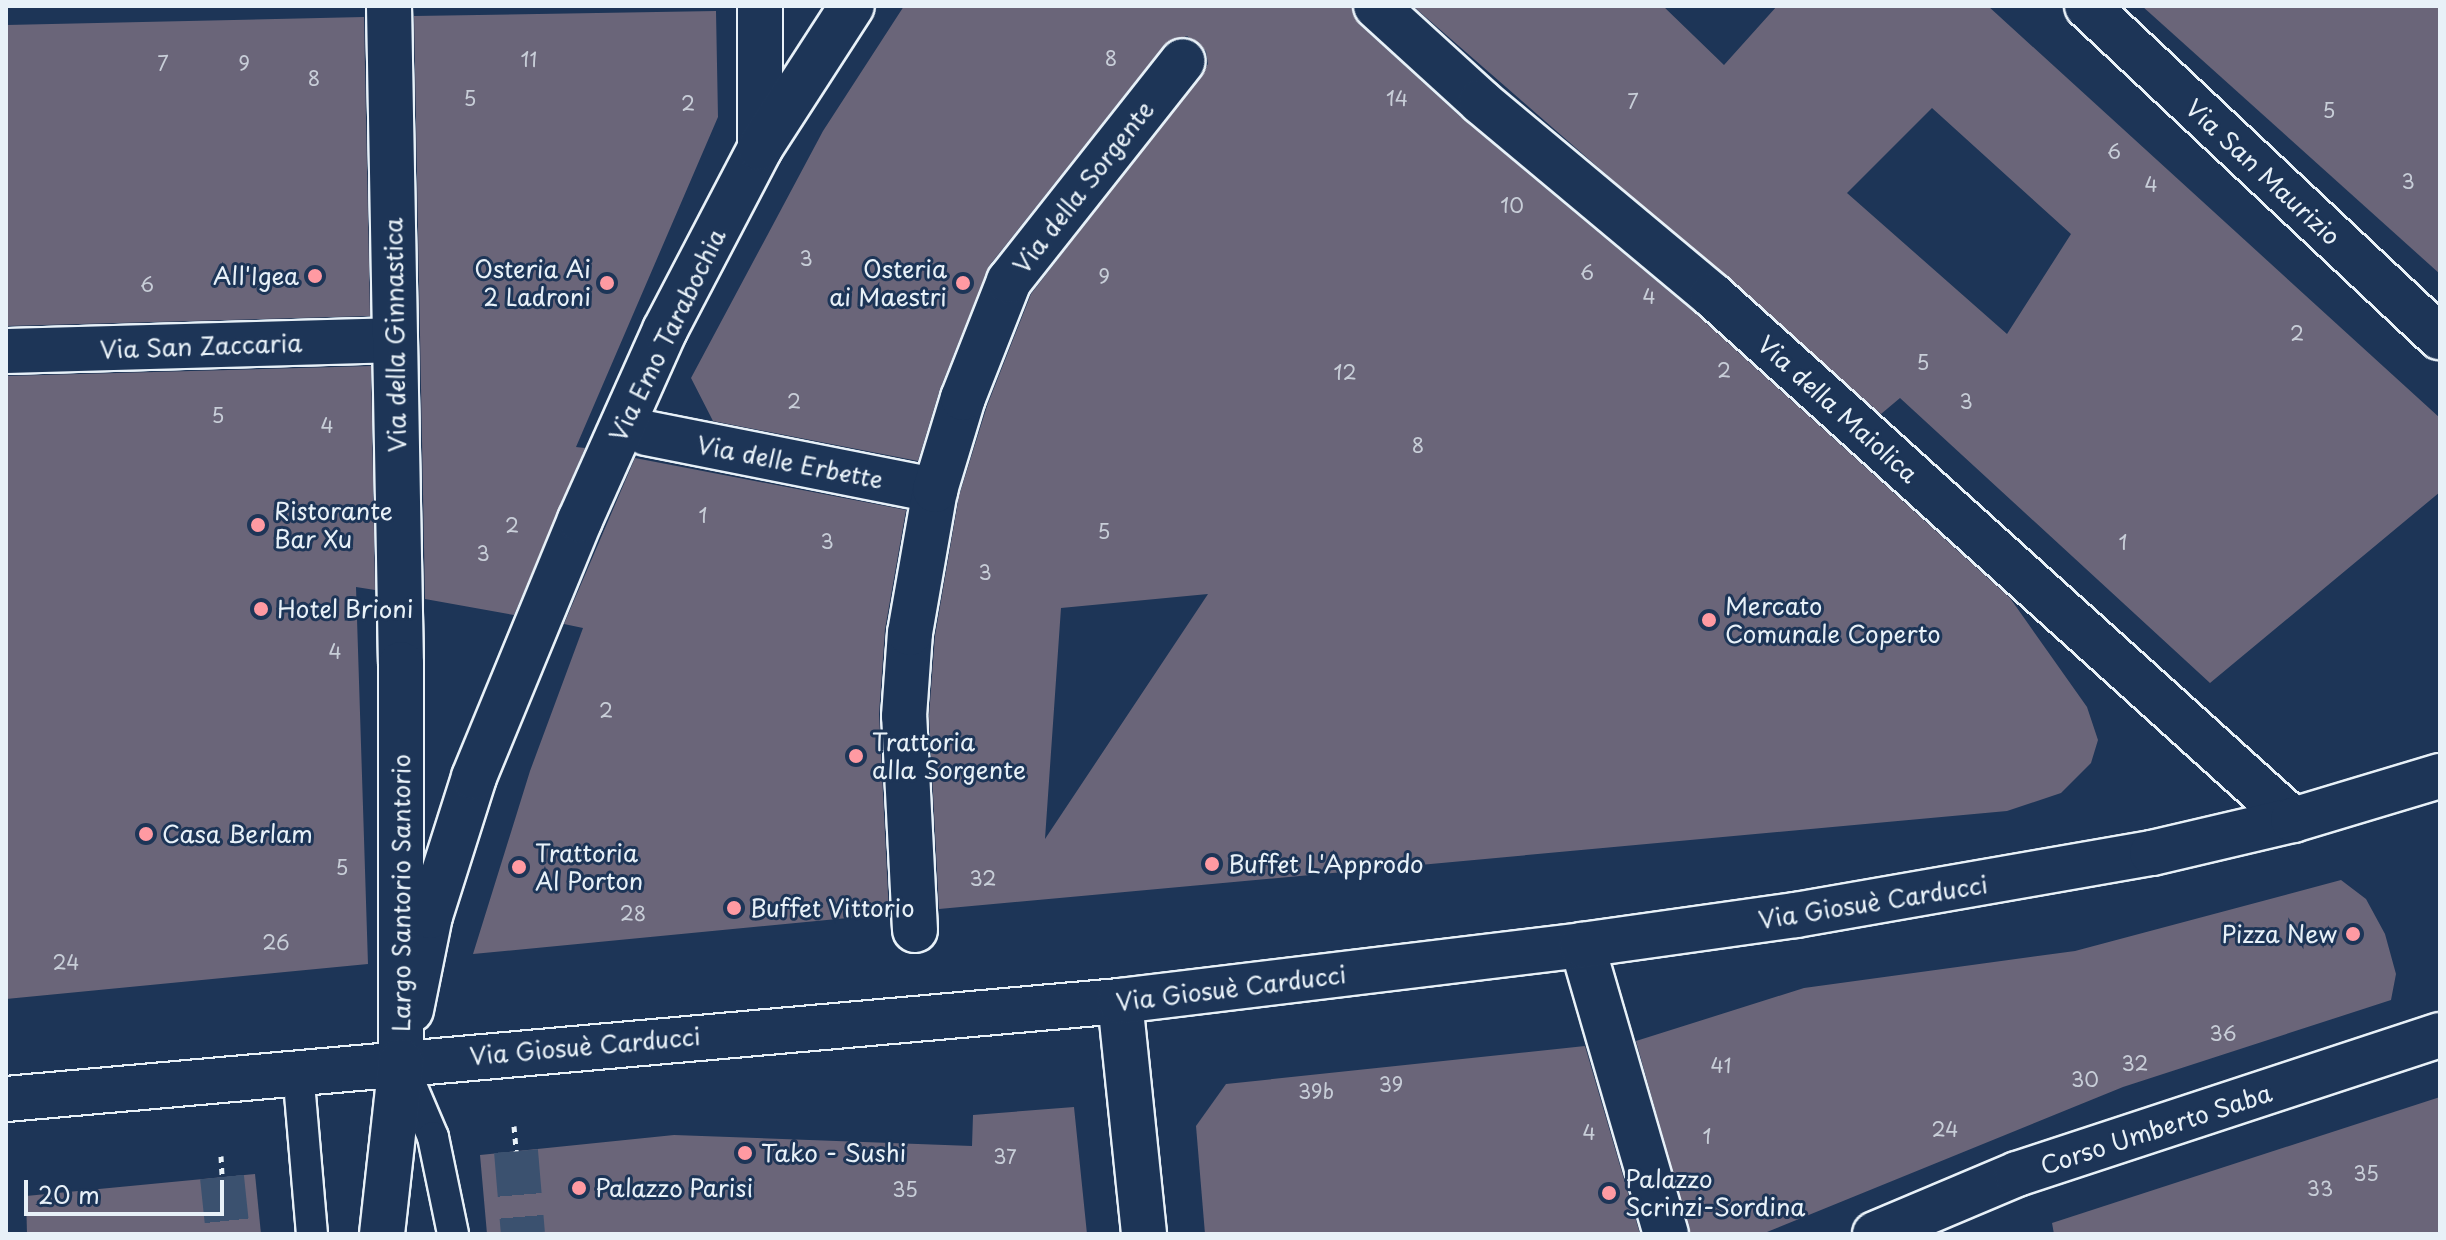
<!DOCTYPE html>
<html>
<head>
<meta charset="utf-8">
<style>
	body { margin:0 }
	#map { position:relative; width:2446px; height:1240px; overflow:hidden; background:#1d3557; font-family:"Playpen Sans",sans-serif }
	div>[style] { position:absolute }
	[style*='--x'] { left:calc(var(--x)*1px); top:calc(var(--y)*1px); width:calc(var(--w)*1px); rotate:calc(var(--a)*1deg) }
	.building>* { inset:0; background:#6a6579 }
	.street-tunnel>* { height:44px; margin-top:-22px; transform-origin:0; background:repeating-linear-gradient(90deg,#3b516f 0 44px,transparent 0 66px) }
	.path>* { height:5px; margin-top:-2.5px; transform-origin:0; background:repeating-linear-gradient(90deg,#e8f1f8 0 6px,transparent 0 12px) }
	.roads { filter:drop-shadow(2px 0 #e8f1f8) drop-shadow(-2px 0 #e8f1f8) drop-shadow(0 2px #e8f1f8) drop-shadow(0 -2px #e8f1f8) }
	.lane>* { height:30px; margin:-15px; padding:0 15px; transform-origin:15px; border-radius:15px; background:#1d3557 }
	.street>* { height:44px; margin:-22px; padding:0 22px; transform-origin:22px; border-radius:22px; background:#1d3557 }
	.secondary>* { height:44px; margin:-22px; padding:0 22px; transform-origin:22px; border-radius:22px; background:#1d3557 }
	.primary>* { height:44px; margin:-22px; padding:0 22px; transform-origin:22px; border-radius:22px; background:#1d3557 }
	.dots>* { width:22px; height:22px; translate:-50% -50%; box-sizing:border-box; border:4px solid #1d3557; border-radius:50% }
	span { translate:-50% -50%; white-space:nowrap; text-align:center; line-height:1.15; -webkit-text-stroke:6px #1d3557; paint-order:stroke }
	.number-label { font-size:20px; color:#c8ced8 }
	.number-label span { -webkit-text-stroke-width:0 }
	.street-label { font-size:24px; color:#e8f1f8 }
	.poi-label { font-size:24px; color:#e8f1f8 }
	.right { translate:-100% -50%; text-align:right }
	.left { translate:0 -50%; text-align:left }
	.frame { position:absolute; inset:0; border:8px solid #e8f1f8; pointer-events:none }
	.scale { position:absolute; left:24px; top:1180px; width:200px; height:36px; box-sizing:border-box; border:4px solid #e8f1f8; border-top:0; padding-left:10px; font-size:24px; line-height:28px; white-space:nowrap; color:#e8f1f8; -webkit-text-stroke:6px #1d3557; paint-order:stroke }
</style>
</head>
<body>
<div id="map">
	<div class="building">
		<div style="clip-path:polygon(evenodd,904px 6px,1352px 6px,1359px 24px,1464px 120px,1696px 314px,2010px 598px,2087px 707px,2098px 740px,2091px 763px,2061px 793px,2007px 811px,939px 909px,929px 716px,935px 636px,959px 496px,987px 406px,1031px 294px,1208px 64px,1206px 51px,1187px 36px,1164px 45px,989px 266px,940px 389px,918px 461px,713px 421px,691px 378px,823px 131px,904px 6px,1208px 594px,1045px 839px,1061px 608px,1208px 594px)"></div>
		<div style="clip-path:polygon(evenodd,1413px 6px,1663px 6px,1724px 65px,1777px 6px,1988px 6px,2440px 418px,2440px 492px,2210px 683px,1900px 398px,1881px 414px,1413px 6px,1932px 108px,2071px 234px,2007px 334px,1847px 193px,1932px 108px)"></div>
		<div style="clip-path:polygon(2142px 6px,2440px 6px,2440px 274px)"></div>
		<div style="clip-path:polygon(716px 11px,718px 117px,576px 447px,585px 448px,514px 615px,425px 599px,414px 16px)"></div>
		<div style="clip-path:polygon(364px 17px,370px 316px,6px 326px,6px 25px)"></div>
		<div style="clip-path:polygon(371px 366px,375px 590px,356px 587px,368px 964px,6px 999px,6px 376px)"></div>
		<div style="clip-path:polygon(635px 458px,906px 510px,885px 629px,879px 714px,889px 914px,473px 954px,530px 771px,583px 628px,564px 624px)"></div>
		<div style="clip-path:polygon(2341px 880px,2366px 899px,2385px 934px,2396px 974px,2391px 1000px,2123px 1087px,1762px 1234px,1690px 1234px,1636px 1041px,1804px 988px,2075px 951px)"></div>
		<div style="clip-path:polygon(1585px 1046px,1640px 1234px,1205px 1234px,1196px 1126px,1226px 1084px)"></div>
		<div style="clip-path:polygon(2440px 1097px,2440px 1234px,2054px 1234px,2052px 1223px)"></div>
		<div style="clip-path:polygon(1074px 1107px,1087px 1234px,487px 1234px,480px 1155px,674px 1135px,972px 1146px,973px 1115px)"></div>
		<div style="clip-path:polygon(255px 1174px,261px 1234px,27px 1234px,26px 1196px)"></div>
	</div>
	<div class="street-tunnel">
		<div style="--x:516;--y:1151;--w:83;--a:85.2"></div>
		<div style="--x:222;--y:1177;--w:57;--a:84"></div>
	</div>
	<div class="path">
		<div style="--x:514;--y:1126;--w:25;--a:85"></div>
		<div style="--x:221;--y:1156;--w:21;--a:87"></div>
	</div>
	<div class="roads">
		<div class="lane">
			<div style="--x:402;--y:1064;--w:79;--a:67"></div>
			<div style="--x:433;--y:1137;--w:99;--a:78.3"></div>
			<div style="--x:298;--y:1071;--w:164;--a:85.1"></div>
		</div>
		<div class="street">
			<div style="--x:760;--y:6;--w:142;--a:90"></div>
			<div style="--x:1376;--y:6;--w:142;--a:42.4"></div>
			<div style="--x:1481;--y:102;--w:301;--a:39.9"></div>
			<div style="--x:1712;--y:295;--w:783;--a:42.1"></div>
			<div style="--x:2087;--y:6;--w:484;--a:43.2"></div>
			<div style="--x:6;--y:351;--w:389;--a:-1.6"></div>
			<div style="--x:646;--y:433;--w:295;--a:11.2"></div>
			<div style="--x:915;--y:930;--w:214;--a:-92.9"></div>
			<div style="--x:904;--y:716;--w:83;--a:-85.9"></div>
			<div style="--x:910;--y:633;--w:145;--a:-80.1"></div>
			<div style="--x:935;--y:490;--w:96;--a:-73.1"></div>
			<div style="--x:963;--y:398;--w:126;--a:-68.5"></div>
			<div style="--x:1009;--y:281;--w:280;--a:-51.7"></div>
			<div style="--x:1582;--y:945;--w:301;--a:73.8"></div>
			<div style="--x:411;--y:1010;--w:96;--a:-78.6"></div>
			<div style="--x:430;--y:916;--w:146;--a:-72.4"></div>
			<div style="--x:474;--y:777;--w:278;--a:-67.6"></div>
			<div style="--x:580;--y:520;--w:208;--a:-65.9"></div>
			<div style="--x:665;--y:330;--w:205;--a:-62.4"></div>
			<div style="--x:760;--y:148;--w:169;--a:-57.1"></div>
		</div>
		<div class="secondary">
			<div style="--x:389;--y:6;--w:658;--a:88.96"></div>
			<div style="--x:401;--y:664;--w:397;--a:90"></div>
		</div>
		<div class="primary">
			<div style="--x:1120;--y:1001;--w:234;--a:84.1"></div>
			<div style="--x:6;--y:1099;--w:1118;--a:-5.03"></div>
			<div style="--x:1120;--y:1001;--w:465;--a:-6.9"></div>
			<div style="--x:1582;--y:945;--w:216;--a:-8"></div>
			<div style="--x:1796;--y:915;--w:361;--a:-9.9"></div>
			<div style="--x:2152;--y:853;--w:145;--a:-13.2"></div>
			<div style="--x:2293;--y:820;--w:153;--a:-16.7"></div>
			<div style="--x:382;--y:1234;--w:174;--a:-83.7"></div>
			<div style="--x:1875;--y:1234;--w:154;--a:-22.9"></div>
			<div style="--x:2017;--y:1174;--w:445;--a:-18.2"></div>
		</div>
	</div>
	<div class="dots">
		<div style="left:315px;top:276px;background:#ff9aa2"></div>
		<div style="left:607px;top:283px;background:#ff9aa2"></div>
		<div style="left:963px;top:283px;background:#ff9aa2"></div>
		<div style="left:258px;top:525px;background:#ff9aa2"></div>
		<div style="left:261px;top:609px;background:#ff9aa2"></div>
		<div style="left:1709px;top:620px;background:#ff9aa2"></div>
		<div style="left:856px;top:756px;background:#ff9aa2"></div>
		<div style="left:146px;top:834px;background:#ff9aa2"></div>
		<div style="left:1212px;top:864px;background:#ff9aa2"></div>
		<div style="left:519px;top:867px;background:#ff9aa2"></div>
		<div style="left:734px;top:908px;background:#ff9aa2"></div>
		<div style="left:2353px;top:934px;background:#ff9aa2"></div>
		<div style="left:745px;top:1153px;background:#ff9aa2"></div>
		<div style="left:579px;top:1188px;background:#ff9aa2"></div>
		<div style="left:1609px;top:1193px;background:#ff9aa2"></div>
	</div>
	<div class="number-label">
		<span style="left:1111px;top:58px">8</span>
		<span style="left:529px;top:59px">11</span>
		<span style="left:163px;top:63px">7</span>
		<span style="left:244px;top:63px">9</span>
		<span style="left:314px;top:78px">8</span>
		<span style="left:470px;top:98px">5</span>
		<span style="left:1397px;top:98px">14</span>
		<span style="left:1633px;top:101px">7</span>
		<span style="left:688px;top:103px">2</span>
		<span style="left:2329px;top:110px">5</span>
		<span style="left:2114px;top:151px">6</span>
		<span style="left:2408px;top:181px">3</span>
		<span style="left:2151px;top:184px">4</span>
		<span style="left:1512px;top:205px">10</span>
		<span style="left:806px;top:258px">3</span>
		<span style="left:1587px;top:272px">6</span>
		<span style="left:1104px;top:276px">9</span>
		<span style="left:147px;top:284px">6</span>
		<span style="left:1649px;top:296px">4</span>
		<span style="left:2297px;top:333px">2</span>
		<span style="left:1923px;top:362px">5</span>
		<span style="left:1724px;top:370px">2</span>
		<span style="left:1345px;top:372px">12</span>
		<span style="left:794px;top:401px">2</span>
		<span style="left:1966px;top:401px">3</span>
		<span style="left:218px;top:415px">5</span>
		<span style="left:327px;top:425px">4</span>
		<span style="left:1418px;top:445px">8</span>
		<span style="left:703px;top:515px">1</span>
		<span style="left:512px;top:525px">2</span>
		<span style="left:1104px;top:531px">5</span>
		<span style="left:827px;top:541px">3</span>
		<span style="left:2123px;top:542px">1</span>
		<span style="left:483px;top:553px">3</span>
		<span style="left:985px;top:572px">3</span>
		<span style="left:335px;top:651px">4</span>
		<span style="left:606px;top:710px">2</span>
		<span style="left:342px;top:867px">5</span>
		<span style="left:983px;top:878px">32</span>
		<span style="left:633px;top:913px">28</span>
		<span style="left:276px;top:942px">26</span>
		<span style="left:66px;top:962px">24</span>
		<span style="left:2223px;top:1033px">36</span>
		<span style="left:2135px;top:1063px">32</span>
		<span style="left:1721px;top:1065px">41</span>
		<span style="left:2085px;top:1079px">30</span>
		<span style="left:1391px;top:1084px">39</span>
		<span style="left:1316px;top:1091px">39b</span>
		<span style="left:1945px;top:1129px">24</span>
		<span style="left:1589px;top:1132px">4</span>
		<span style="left:1707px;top:1136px">1</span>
		<span style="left:1005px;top:1156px">37</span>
		<span style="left:2366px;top:1173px">35</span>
		<span style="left:2320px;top:1188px">33</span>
		<span style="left:905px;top:1189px">35</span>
	</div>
	<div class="street-label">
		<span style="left:2263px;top:172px;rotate:43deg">Via San Maurizio</span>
		<span style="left:1083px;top:187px;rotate:-52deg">Via della Sorgente</span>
		<span style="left:395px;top:335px;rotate:-91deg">Via della Ginnastica</span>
		<span style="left:667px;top:335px;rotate:-64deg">Via Emo Tarabochia</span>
		<span style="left:201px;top:346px;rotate:-2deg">Via San Zaccaria</span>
		<span style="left:1838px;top:409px;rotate:42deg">Via della Maiolica</span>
		<span style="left:790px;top:462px;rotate:11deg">Via delle Erbette</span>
		<span style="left:401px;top:893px;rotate:-90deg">Largo Santorio Santorio</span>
		<span style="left:1873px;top:902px;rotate:-9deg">Via Giosuè Carducci</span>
		<span style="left:1231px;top:988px;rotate:-7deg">Via Giosuè Carducci</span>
		<span style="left:585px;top:1046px;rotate:-5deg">Via Giosuè Carducci</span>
		<span style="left:2156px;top:1129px;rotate:-18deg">Corso Umberto Saba</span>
	</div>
	<div class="poi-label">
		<span class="right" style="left:591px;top:283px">Osteria Ai<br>2 Ladroni</span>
		<span class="right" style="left:947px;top:283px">Osteria<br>ai Maestri</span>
		<span class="right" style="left:299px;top:276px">All'Igea</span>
		<span class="left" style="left:274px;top:525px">Ristorante<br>Bar Xu</span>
		<span class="left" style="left:1725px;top:620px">Mercato<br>Comunale Coperto</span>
		<span class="left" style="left:277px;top:609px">Hotel Brioni</span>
		<span class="left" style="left:872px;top:756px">Trattoria<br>alla Sorgente</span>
		<span class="left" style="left:162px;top:834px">Casa Berlam</span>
		<span class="left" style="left:535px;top:867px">Trattoria<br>Al Porton</span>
		<span class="left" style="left:1228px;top:864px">Buffet L'Approdo</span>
		<span class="left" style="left:750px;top:908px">Buffet Vittorio</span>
		<span class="right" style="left:2337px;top:934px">Pizza New</span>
		<span class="left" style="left:761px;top:1153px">Tako - Sushi</span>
		<span class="left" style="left:1625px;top:1193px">Palazzo<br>Scrinzi-Sordina</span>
		<span class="left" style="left:595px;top:1188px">Palazzo Parisi</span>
	</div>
	<div class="frame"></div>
	<div class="scale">20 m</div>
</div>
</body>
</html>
